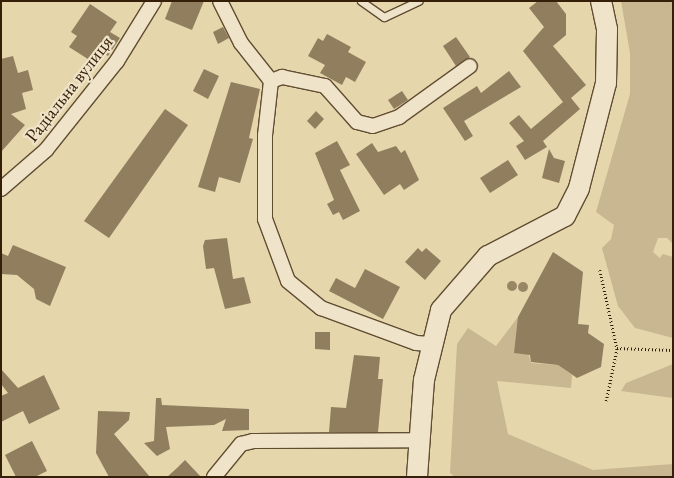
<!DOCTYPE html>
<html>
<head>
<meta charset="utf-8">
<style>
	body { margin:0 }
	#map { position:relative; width:674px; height:478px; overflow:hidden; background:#e6d6ac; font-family:"EB Garamond",serif }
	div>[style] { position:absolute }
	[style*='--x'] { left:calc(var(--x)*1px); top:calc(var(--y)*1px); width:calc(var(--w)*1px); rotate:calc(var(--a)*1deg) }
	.green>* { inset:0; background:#c8b790 }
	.building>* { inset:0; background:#917e5e }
	.path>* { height:2.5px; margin-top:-1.25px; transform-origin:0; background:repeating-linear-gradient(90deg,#351f09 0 1px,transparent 0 3.5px) }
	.roads { filter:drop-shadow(1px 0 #614d32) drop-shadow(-1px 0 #614d32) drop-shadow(0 1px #614d32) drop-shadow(0 -1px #614d32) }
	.lane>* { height:7px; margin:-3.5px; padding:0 3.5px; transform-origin:3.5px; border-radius:3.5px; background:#efe4c9 }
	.street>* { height:14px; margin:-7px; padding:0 7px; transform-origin:7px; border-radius:7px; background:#efe4c9 }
	.secondary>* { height:20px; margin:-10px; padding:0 10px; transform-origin:10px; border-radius:10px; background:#efe4c9 }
	.trees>* { width:10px; height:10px; margin:-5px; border-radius:50%; background:#998665 }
	span { translate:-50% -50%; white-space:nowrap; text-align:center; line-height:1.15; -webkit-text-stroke:4.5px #efe4c9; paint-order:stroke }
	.street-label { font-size:19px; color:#351f09 }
	.frame { position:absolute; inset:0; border:2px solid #351f09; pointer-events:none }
</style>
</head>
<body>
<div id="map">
	<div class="green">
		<div style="clip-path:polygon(621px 1px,671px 1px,673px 6px,673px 244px,667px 238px,658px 238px,653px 252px,660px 258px,663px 254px,673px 257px,673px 338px,635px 328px,618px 306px,602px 248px,611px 239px,614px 225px,596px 212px,630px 94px,630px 53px)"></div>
		<div style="clip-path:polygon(518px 317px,531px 363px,558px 365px,572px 375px,571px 388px,497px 381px,508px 434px,593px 470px,673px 464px,673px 477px,455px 477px,450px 473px,457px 344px,468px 328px,496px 346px)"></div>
		<div style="clip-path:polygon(673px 364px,673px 398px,621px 391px,626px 383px)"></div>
	</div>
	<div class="building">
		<div style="clip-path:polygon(172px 1px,204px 1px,192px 30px,165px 19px)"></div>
		<div style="clip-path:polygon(538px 1px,556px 1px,566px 14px,566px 35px,553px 46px,586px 85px,571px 98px,580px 109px,543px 141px,547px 147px,525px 160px,516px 146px,524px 141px,509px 123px,519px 115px,531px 129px,563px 102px,523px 51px,544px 27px,529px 8px)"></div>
		<div style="clip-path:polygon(90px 4px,117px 22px,110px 32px,120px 38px,108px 56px,98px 50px,91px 61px,69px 47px,77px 36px,71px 32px)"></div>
		<div style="clip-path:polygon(223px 27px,229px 38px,218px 44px,213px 32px)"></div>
		<div style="clip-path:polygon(327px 34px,351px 47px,348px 52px,366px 62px,355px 82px,346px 77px,342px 85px,320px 73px,325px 65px,308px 56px,318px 38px,323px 41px)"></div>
		<div style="clip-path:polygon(456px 37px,470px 57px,456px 66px,443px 46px)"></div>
		<div style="clip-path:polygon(13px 56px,18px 73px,28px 70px,33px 90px,22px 93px,26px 109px,11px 114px,25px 125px,1px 152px,1px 59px)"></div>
		<div style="clip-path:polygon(204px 69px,219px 76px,208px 99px,193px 91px)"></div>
		<div style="clip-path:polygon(509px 71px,521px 87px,464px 121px,473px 136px,465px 141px,443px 108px,477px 86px,481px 93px)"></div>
		<div style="clip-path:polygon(231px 82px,260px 89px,249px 138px,253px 139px,240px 183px,219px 177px,215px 192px,198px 187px)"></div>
		<div style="clip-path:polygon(402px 91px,408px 100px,394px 109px,388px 100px)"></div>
		<div style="clip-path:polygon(165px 109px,188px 125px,109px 238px,84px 221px)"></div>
		<div style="clip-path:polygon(316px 111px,324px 119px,315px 129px,307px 121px)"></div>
		<div style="clip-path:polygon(337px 141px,350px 165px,340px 170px,360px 211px,343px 220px,339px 212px,333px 215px,327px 204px,334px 200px,315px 153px)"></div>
		<div style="clip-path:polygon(372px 143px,378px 152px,396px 146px,401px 153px,405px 150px,419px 180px,404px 190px,400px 184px,384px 195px,356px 154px)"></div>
		<div style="clip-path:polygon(549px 149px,554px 158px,565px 161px,559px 183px,542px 178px)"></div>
		<div style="clip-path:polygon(508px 160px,518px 175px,490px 193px,480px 178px)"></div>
		<div style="clip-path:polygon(227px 238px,233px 279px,244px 277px,251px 303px,225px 309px,214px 268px,206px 269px,203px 246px,205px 240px)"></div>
		<div style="clip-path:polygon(13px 245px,66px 267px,50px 306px,36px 299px,34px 289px,17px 275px,1px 274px,1px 253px,8px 256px)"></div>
		<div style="clip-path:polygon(418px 248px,422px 252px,426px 248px,441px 261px,425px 280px,405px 262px)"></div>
		<div style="clip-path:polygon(553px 252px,583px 272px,578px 324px,589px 325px,588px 333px,604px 344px,601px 367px,577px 378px,558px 365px,531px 362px,530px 355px,514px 353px,518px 317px)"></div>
		<div style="clip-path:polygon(365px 269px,400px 287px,383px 319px,329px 291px,336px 278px,355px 288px)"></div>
		<div style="clip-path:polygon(315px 332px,330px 332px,330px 350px,315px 349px)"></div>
		<div style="clip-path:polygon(354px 355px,380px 357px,378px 379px,383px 379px,378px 432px,329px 432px,331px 407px,346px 408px)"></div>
		<div style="clip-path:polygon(1px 369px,18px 388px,44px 375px,60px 409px,29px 424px,23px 411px,1px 422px,1px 396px,8px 393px,1px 384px)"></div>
		<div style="clip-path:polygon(156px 398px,161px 398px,162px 405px,249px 409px,249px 430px,222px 431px,226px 419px,214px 425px,166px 427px,170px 449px,157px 456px,144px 443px,154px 441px)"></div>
		<div style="clip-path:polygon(98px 411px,130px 412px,129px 420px,114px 434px,150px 477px,109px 477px,96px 453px)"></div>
		<div style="clip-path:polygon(32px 441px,47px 471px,35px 477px,16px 477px,5px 455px)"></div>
		<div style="clip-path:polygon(185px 460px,201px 477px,167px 477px,177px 468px)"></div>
	</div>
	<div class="path">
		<div style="--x:600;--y:270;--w:80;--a:77.7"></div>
		<div style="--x:617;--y:348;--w:56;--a:2"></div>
		<div style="--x:606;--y:401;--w:54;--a:-78.3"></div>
	</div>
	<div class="roads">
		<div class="lane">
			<div style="--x:361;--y:1;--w:28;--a:35"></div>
			<div style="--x:384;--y:17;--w:38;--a:-25"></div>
		</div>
		<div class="street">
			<div style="--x:220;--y:1;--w:47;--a:63.4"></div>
			<div style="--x:241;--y:43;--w:48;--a:51.7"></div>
			<div style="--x:271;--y:81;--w:54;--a:96.3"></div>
			<div style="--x:265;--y:135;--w:84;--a:90"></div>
			<div style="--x:265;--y:219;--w:66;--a:69.6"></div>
			<div style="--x:288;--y:281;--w:43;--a:39.3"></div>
			<div style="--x:321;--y:308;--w:101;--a:20.2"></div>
			<div style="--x:416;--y:343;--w:14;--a:4"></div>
			<div style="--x:271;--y:81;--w:12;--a:-20"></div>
			<div style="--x:282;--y:77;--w:44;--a:11.8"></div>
			<div style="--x:325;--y:86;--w:48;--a:48.4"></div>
			<div style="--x:357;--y:122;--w:16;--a:14"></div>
			<div style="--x:373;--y:126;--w:28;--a:-19"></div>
			<div style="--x:399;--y:117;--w:87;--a:-35.7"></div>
			<div style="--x:1;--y:189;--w:60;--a:-40.9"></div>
			<div style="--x:46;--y:150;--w:114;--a:-51.4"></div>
			<div style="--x:117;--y:61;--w:70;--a:-58.3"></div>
			<div style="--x:214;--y:477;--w:43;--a:-50.7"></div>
			<div style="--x:241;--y:444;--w:12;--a:-14"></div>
			<div style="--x:253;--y:441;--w:167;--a:-0.3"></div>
		</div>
		<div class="secondary">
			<div style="--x:417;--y:477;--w:97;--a:-85.9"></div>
			<div style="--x:424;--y:380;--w:72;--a:-76.3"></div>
			<div style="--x:441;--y:310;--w:72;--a:-49"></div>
			<div style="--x:488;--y:256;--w:87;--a:-27.5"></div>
			<div style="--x:565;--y:216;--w:31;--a:-63"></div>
			<div style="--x:579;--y:188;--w:108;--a:-75.6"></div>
			<div style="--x:606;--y:83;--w:54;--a:-88.9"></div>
			<div style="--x:607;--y:29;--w:29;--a:-102"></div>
		</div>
	</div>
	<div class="trees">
		<div style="left:512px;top:286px"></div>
		<div style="left:523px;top:287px"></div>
	</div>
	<div class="street-label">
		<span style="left:69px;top:89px;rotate:-52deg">Радіальна вулиця</span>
	</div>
	<div class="frame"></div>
</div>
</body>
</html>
